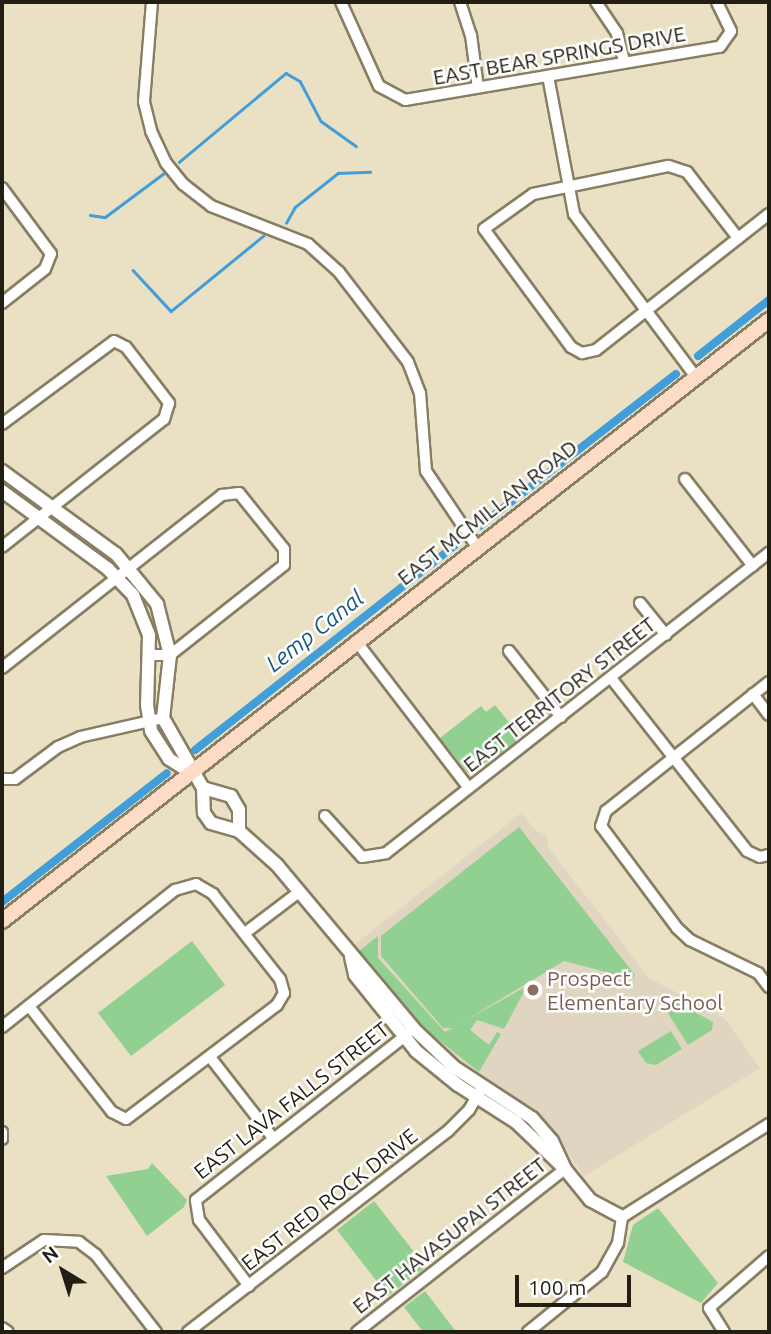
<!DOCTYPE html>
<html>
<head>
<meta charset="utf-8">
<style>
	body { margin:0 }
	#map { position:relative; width:771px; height:1334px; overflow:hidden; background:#eae0c3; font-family:Ubuntu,sans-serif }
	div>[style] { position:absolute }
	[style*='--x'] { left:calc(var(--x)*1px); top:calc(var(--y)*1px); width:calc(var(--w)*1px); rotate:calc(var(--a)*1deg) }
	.education>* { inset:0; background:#e0d5c1 }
	.green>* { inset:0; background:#91d090 }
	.stream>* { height:2.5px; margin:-1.25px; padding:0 1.25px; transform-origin:1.25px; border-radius:1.25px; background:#419ed9 }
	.canal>* { height:8px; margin:-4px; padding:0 4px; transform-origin:4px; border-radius:4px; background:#419ed9 }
	.roads { filter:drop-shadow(2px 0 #887e64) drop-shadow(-2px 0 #887e64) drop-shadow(0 2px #887e64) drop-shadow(0 -2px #887e64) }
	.minor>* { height:10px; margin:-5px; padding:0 5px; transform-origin:5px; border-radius:5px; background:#fff }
	.tertiary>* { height:12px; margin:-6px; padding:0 6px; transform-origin:6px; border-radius:6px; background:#fff }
	.secondary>* { height:14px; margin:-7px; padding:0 7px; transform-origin:7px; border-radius:7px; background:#fcdcc4 }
	.dots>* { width:19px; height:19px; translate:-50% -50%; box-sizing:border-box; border:4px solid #fff; border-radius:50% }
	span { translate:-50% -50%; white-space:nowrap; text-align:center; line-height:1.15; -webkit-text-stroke:5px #fff; paint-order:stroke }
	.street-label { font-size:21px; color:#221e14 }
	.education-label { font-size:21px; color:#785e54 }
	.left { translate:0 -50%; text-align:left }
	.water-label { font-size:23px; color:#165a82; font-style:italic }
	.frame { position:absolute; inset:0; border:4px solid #221e14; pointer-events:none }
	.north { position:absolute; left:28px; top:1236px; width:70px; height:70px; -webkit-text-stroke:5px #fff; paint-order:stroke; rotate:322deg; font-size:19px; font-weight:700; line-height:28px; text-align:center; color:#221e14 }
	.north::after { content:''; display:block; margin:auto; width:24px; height:32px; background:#221e14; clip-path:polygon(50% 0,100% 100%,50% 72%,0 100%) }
	.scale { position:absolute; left:515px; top:1275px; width:116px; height:32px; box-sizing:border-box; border:4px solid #221e14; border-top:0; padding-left:9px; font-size:21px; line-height:24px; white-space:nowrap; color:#221e14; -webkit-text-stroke:5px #fff; paint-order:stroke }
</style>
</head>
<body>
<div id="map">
	<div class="education">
		<div style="clip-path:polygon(521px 813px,536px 831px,547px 835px,548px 847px,649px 978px,724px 1018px,760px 1068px,584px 1176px,546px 1121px,436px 1042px,353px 946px)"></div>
	</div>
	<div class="green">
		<div style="clip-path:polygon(495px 705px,520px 736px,511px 747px,468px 773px,440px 738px,481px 706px,486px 712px)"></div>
		<div style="clip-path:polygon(519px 827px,635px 975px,633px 979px,564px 961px,453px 1028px,443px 1028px,381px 956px,381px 936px)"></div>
		<div style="clip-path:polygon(378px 936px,378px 958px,445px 1032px,527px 986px,504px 1029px,477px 1020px,470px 1030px,489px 1045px,497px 1032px,501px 1034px,479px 1072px,420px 1025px,359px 951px)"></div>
		<div style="clip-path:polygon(192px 941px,225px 985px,131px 1056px,98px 1013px)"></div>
		<div style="clip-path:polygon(678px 1003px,713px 1022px,712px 1030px,688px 1045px,666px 1010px)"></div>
		<div style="clip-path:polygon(671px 1031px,682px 1049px,656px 1065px,646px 1063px,638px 1051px)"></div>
		<div style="clip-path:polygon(152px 1163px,187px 1200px,184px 1207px,147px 1236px,106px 1176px,148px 1169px)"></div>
		<div style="clip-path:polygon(374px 1201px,426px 1267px,388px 1296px,337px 1230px)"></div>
		<div style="clip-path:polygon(658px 1208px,718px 1283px,701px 1303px,623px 1262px,633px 1225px)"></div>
		<div style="clip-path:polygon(425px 1291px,454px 1329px,459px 1332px,423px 1332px,404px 1307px)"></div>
	</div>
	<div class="stream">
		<div style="--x:179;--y:162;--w:139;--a:-39.8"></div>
		<div style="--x:286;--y:73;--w:16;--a:30"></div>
		<div style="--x:300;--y:81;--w:45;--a:62.3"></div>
		<div style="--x:321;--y:121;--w:43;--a:35.5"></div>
		<div style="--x:90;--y:215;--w:15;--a:8"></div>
		<div style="--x:105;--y:217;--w:74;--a:-36.7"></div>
		<div style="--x:286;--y:223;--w:18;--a:-61"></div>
		<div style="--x:295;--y:207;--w:55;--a:-38.3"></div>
		<div style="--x:338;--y:173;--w:32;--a:-2"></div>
		<div style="--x:133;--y:270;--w:56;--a:47.2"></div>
		<div style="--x:171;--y:311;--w:119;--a:-39.2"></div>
	</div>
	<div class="canal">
		<div style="--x:698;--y:356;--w:90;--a:-38.3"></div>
		<div style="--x:480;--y:526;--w:248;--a:-37.8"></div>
		<div style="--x:195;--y:750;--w:336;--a:-38.2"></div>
		<div style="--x:2;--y:902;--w:209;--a:-38"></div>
	</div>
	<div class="roads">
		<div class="minor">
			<div style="--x:152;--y:2;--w:100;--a:94.6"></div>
			<div style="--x:144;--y:102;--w:30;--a:76"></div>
			<div style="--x:151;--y:131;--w:35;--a:65"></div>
			<div style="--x:166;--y:163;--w:27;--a:51"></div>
			<div style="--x:183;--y:184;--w:36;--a:38"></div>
			<div style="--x:211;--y:206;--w:104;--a:21.4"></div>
			<div style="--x:308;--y:244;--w:42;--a:42.1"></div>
			<div style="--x:339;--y:272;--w:113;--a:52.5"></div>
			<div style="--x:408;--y:362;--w:33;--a:69"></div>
			<div style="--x:420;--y:393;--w:78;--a:85.6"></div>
			<div style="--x:426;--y:471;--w:92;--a:56.1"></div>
			<div style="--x:341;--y:2;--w:92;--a:65.7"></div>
			<div style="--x:379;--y:86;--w:30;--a:28"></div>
			<div style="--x:405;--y:100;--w:319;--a:-9.6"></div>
			<div style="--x:720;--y:47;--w:19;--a:-55"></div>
			<div style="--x:731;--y:31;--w:32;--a:-116"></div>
			<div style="--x:460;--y:2;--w:35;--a:72"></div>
			<div style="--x:471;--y:35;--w:53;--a:82.5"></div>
			<div style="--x:596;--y:2;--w:37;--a:56"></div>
			<div style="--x:617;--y:33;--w:30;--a:76"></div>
			<div style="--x:548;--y:76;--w:140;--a:79.3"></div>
			<div style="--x:574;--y:214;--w:202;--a:53.2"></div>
			<div style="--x:2;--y:188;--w:82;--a:53.4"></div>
			<div style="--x:51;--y:254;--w:16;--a:112"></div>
			<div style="--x:45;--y:269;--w:55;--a:141.7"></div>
			<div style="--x:738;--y:238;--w:83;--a:-127.7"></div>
			<div style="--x:687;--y:172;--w:20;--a:-162"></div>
			<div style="--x:668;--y:166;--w:138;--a:168.3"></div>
			<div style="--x:533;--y:194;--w:60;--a:144.5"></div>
			<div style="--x:484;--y:229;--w:147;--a:53.6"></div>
			<div style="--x:571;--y:347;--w:13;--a:29"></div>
			<div style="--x:582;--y:353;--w:14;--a:-12"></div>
			<div style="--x:596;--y:350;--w:220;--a:-38.2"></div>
			<div style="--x:2;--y:424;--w:139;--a:-36.5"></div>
			<div style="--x:114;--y:341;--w:13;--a:27"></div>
			<div style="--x:126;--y:347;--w:71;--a:52.5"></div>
			<div style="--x:169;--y:403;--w:17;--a:107"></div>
			<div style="--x:164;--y:419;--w:206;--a:141.7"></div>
			<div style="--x:685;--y:479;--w:110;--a:52"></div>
			<div style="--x:640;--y:603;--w:41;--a:50.9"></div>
			<div style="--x:356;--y:641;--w:185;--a:52.5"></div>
			<div style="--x:509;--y:651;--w:84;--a:51.8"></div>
			<div style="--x:2;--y:668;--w:280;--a:-38.2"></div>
			<div style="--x:222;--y:495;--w:17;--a:-7"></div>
			<div style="--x:239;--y:493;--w:72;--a:51.2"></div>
			<div style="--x:284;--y:549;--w:16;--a:90"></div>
			<div style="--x:284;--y:565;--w:145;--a:141.7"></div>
			<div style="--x:170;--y:655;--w:19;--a:180"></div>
			<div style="--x:611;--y:678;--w:220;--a:51.8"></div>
			<div style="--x:747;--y:851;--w:14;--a:25"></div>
			<div style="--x:760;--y:857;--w:9;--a:-13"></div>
			<div style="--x:769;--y:682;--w:208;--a:141.6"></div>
			<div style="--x:606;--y:811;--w:16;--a:108"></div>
			<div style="--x:601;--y:826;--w:127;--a:53.3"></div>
			<div style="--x:677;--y:928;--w:18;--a:43"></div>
			<div style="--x:690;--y:940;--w:76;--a:25.9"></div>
			<div style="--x:758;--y:973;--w:18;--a:52"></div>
			<div style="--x:753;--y:694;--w:26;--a:53"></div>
			<div style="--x:2;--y:779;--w:13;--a:0"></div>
			<div style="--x:15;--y:779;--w:54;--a:-36.7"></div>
			<div style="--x:58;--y:747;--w:24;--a:-24"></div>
			<div style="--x:80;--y:737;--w:85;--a:-12.9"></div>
			<div style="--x:325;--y:816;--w:55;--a:47.9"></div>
			<div style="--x:362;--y:857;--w:24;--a:-9"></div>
			<div style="--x:386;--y:853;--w:487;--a:-38.1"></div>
			<div style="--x:245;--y:933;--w:68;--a:-37.2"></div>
			<div style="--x:2;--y:1027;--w:221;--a:-38.4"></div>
			<div style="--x:175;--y:890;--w:22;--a:-16"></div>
			<div style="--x:196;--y:884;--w:20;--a:30"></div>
			<div style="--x:213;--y:894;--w:108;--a:51.8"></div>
			<div style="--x:280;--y:979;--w:15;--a:74"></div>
			<div style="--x:284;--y:993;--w:14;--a:120"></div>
			<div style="--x:277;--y:1005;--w:189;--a:142.9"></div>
			<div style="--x:126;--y:1119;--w:16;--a:-153"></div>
			<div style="--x:112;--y:1112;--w:135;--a:-128.1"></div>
			<div style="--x:210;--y:1057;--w:103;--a:52.1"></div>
			<div style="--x:2;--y:1132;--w:7;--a:90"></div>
			<div style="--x:2;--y:1268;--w:50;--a:-33.7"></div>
			<div style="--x:44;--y:1240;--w:35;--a:3"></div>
			<div style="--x:79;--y:1242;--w:21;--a:37"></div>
			<div style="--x:96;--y:1255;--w:98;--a:52.1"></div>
			<div style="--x:249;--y:1286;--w:83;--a:-127.1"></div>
			<div style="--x:199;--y:1220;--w:20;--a:-99"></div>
			<div style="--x:196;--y:1200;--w:269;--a:-38.1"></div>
			<div style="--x:2;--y:1328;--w:7;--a:34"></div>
			<div style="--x:188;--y:1332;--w:329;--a:-37.7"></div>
			<div style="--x:448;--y:1131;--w:30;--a:-45"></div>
			<div style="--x:469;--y:1110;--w:22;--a:-60"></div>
			<div style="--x:357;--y:1332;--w:264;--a:-38.1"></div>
			<div style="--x:528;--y:1332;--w:95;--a:-39"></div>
			<div style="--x:602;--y:1272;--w:33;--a:-61"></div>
			<div style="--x:618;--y:1243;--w:26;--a:-81"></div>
			<div style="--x:622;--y:1217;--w:174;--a:-32.3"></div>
			<div style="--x:724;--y:1332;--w:28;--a:-122"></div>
			<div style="--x:709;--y:1308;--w:79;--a:-40.9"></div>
		</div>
		<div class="tertiary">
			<div style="--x:2;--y:471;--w:141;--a:36.1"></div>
			<div style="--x:116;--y:554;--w:65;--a:50.6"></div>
			<div style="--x:157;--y:604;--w:53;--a:75.7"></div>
			<div style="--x:170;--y:655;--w:63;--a:96.3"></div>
			<div style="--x:163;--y:718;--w:81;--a:60.3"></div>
			<div style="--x:203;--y:788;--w:25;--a:88"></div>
			<div style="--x:204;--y:813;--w:12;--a:55"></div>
			<div style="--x:211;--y:823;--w:29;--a:16"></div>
			<div style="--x:239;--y:831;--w:51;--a:41.8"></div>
			<div style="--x:277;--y:865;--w:214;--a:50.1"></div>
			<div style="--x:414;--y:1029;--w:55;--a:43.5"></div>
			<div style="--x:454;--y:1067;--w:93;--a:33.2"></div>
			<div style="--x:532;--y:1118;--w:30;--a:49"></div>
			<div style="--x:552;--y:1141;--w:31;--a:65"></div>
			<div style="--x:2;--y:491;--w:132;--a:36.3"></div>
			<div style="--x:108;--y:569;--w:36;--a:46"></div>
			<div style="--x:133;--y:595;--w:43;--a:68.2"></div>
			<div style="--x:149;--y:635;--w:70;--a:91.6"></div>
			<div style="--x:147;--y:705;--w:26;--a:81"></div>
			<div style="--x:151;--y:731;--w:33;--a:57"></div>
			<div style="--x:169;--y:759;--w:26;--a:32"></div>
			<div style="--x:203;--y:788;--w:29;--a:16"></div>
			<div style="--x:231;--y:796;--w:16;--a:60"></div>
			<div style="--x:239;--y:810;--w:21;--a:90"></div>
			<div style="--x:351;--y:957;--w:18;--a:77"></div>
			<div style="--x:355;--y:975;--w:97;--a:51.2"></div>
			<div style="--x:416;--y:1051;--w:54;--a:39"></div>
			<div style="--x:458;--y:1085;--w:69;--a:32.5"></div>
			<div style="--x:516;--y:1122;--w:68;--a:43.8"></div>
			<div style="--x:565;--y:1169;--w:40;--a:51"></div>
			<div style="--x:590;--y:1200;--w:36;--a:28"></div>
		</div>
		<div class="secondary">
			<div style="--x:2;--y:921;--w:974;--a:-38.08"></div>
		</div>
	</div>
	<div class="dots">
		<div style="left:533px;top:990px;background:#8d6e63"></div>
	</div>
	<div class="street-label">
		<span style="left:559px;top:55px;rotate:-10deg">EAST BEAR SPRINGS DRIVE</span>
		<span style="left:487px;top:512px;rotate:-38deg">EAST MCMILLAN ROAD</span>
		<span style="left:559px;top:694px;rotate:-38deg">EAST TERRITORY STREET</span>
		<span style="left:291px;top:1100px;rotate:-38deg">EAST LAVA FALLS STREET</span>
		<span style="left:329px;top:1199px;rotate:-38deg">EAST RED ROCK DRIVE</span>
		<span style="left:449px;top:1235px;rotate:-38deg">EAST HAVASUPAI STREET</span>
	</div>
	<div class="education-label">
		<span class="left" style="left:547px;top:990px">Prospect<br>Elementary School</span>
	</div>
	<div class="water-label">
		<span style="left:315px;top:631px;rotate:-38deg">Lemp Canal</span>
	</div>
	<div class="frame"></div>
	<div class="north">N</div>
	<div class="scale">100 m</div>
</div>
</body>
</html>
